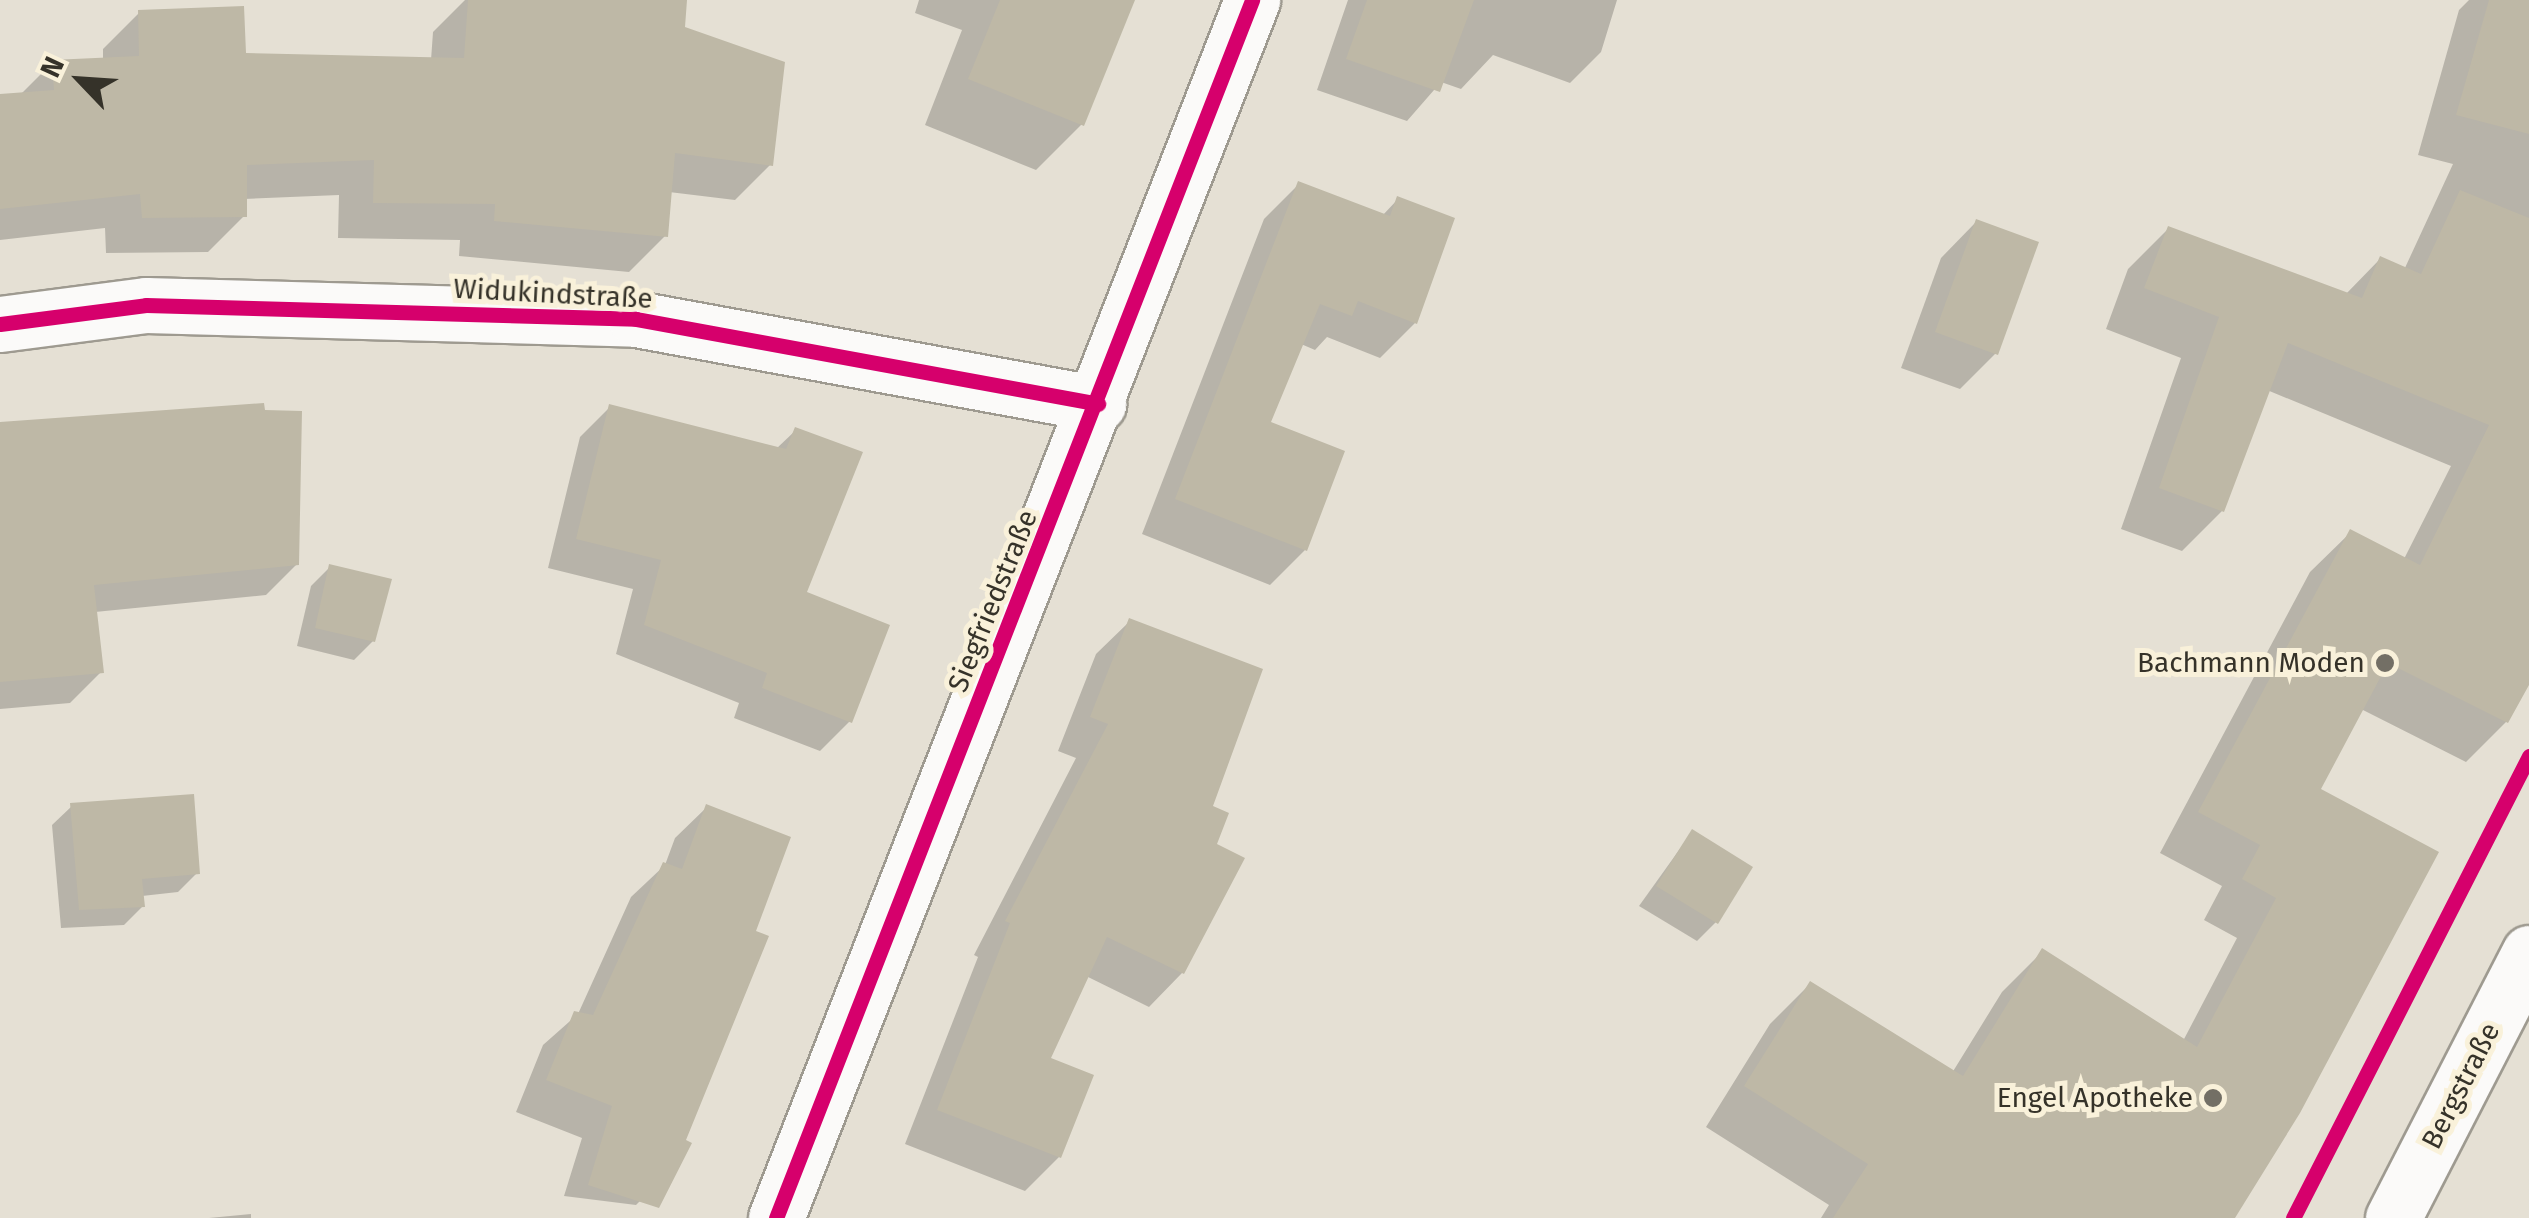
<!DOCTYPE html>
<html>
<head>
<meta charset="utf-8">
<style>
	body { margin:0 }
	#map { position:relative; width:2529px; height:1218px; overflow:hidden; background:#e5e0d4; font-family:"Fira Sans",sans-serif }
	div>[style] { position:absolute }
	[style*='--x'] { left:calc(var(--x)*1px); top:calc(var(--y)*1px); width:calc(var(--w)*1px); rotate:calc(var(--a)*1deg) }
	.shadow>* { inset:0; background:#0003 }
	.building>* { inset:0; background:#beb8a6 }
	.roads { filter:drop-shadow(2px 0 #9e9a90) drop-shadow(-2px 0 #9e9a90) drop-shadow(0 2px #9e9a90) drop-shadow(0 -2px #9e9a90) }
	.minor>* { height:55px; margin:-27.5px; padding:0 27.5px; transform-origin:27.5px; border-radius:27.5px; background:#fbfaf9 }
	.major>* { height:55px; margin:-27.5px; padding:0 27.5px; transform-origin:27.5px; border-radius:27.5px; background:#fbfaf9 }
	.cycleway>* { height:15px; margin:-7.5px; padding:0 7.5px; transform-origin:7.5px; border-radius:7.5px; background:#d6006c }
	.dots>* { width:28px; height:28px; translate:-50% -50%; box-sizing:border-box; border:5px solid #f9f1da; border-radius:50% }
	span { translate:-50% -50%; white-space:nowrap; text-align:center; line-height:1.15; -webkit-text-stroke:10px #f9f1da; paint-order:stroke }
	.street-label { font-size:28px; color:#353229 }
	.poi-label { font-size:28px; color:#353229 }
	.right { translate:-100% -50%; text-align:right }
	.north { position:absolute; left:30px; top:30px; width:100px; height:100px; -webkit-text-stroke:8px #f9f1da; paint-order:stroke; rotate:295deg; font-size:28px; font-weight:700; line-height:40px; text-align:center; color:#353229 }
	.north::after { content:''; display:block; margin:auto; width:35px; height:45px; background:#353229; clip-path:polygon(50% 0,100% 100%,50% 72%,0 100%) }
</style>
</head>
<body>
<div id="map">
	<div class="shadow">
		<div style="clip-path:polygon(465px 0,685px 0,682px 29px,771px 164px,735px 200px,669px 192px,665px 236px,629px 272px,459px 256px,460px 240px,338px 238px,339px 195px,244px 199px,244px 216px,208px 252px,106px 253px,105px 228px,0 240px,0 97px,20px 95px,53px 62px,103px 60px,103px 49px,139px 13px,243px 56px,431px 60px,433px 32px)"></div>
		<div style="clip-path:polygon(919px 0,1132px 0,1082px 124px,1036px 170px,925px 125px,962px 30px,915px 13px)"></div>
		<div style="clip-path:polygon(1348px 0,1617px 0,1601px 52px,1570px 83px,1493px 55px,1461px 89px,1441px 82px,1407px 121px,1317px 90px)"></div>
		<div style="clip-path:polygon(2469px 0,2529px 0,2529px 677px,2506px 722px,2466px 762px,2361px 709px,2318px 790px,2231px 1218px,1821px 1218px,1829px 1205px,1706px 1127px,1770px 1024px,1810px 984px,1952px 1073px,2002px 992px,2042px 952px,2183px 1041px,2237px 938px,2204px 920px,2222px 886px,2160px 853px,2310px 572px,2351px 532px,2404px 559px,2451px 466px,2267px 390px,2222px 511px,2182px 551px,2121px 529px,2181px 358px,2106px 329px,2128px 269px,2168px 229px,2345px 295px,2380px 259px,2404px 270px,2453px 164px,2418px 155px,2459px 10px)"></div>
		<div style="clip-path:polygon(1299px 184px,1382px 216px,1398px 199px,1415px 323px,1380px 358px,1327px 337px,1315px 350px,1301px 344px,1268px 423px,1305px 550px,1270px 585px,1142px 534px,1264px 219px)"></div>
		<div style="clip-path:polygon(1976px 222px,1996px 353px,1960px 389px,1901px 368px,1941px 258px)"></div>
		<div style="clip-path:polygon(610px 407px,776px 449px,796px 430px,804px 593px,850px 721px,820px 751px,734px 718px,739px 703px,616px 654px,633px 589px,548px 568px,580px 437px)"></div>
		<div style="clip-path:polygon(0 425px,297px 564px,266px 595px,95px 612px,101px 672px,70px 703px,0 709px)"></div>
		<div style="clip-path:polygon(330px 567px,373px 641px,354px 660px,297px 646px,311px 586px)"></div>
		<div style="clip-path:polygon(1130px 621px,1209px 807px,1214px 845px,1182px 973px,1149px 1007px,1086px 976px,1048px 1059px,1059px 1157px,1025px 1191px,905px 1144px,978px 957px,974px 955px,1076px 758px,1058px 751px,1096px 654px)"></div>
		<div style="clip-path:polygon(72px 806px,197px 873px,178px 892px,142px 896px,143px 906px,124px 925px,61px 928px,52px 825px)"></div>
		<div style="clip-path:polygon(707px 807px,668px 1173px,636px 1205px,564px 1196px,582px 1138px,516px 1112px,543px 1045px,578px 1014px,631px 897px,665px 865px,675px 838px)"></div>
		<div style="clip-path:polygon(1692px 832px,1716px 922px,1697px 941px,1639px 906px)"></div>
		<div style="clip-path:polygon(251px 1214px,251px 1218px,209px 1218px)"></div>
	</div>
	<div class="building">
		<div style="clip-path:polygon(468px 0,687px 0,685px 27px,785px 62px,773px 166px,675px 153px,668px 237px,494px 221px,495px 204px,373px 203px,374px 160px,247px 165px,247px 217px,142px 218px,140px 194px,0 209px,0 94px,54px 90px,52px 60px,139px 56px,138px 10px,244px 6px,246px 53px,464px 58px)"></div>
		<div style="clip-path:polygon(1000px 0,1135px 0,1084px 126px,968px 79px)"></div>
		<div style="clip-path:polygon(1367px 0,1474px 0,1440px 92px,1346px 59px)"></div>
		<div style="clip-path:polygon(2489px 0,2529px 0,2529px 134px,2456px 115px)"></div>
		<div style="clip-path:polygon(1298px 181px,1390px 216px,1397px 196px,1455px 218px,1417px 324px,1358px 301px,1352px 316px,1320px 304px,1271px 422px,1345px 451px,1307px 551px,1175px 499px)"></div>
		<div style="clip-path:polygon(2460px 190px,2529px 218px,2529px 685px,2508px 723px,2388px 663px,2321px 789px,2439px 852px,2300px 1113px,2235px 1218px,1833px 1218px,1868px 1164px,1744px 1086px,1810px 981px,1963px 1076px,2042px 948px,2197px 1047px,2276px 898px,2242px 879px,2260px 845px,2198px 812px,2350px 529px,2420px 565px,2489px 425px,2288px 343px,2224px 512px,2159px 488px,2219px 317px,2144px 288px,2168px 226px,2362px 298px,2380px 256px,2421px 274px)"></div>
		<div style="clip-path:polygon(1976px 219px,2039px 242px,1998px 355px,1935px 332px)"></div>
		<div style="clip-path:polygon(264px 403px,265px 410px,302px 411px,299px 565px,94px 585px,104px 673px,0 682px,0 422px)"></div>
		<div style="clip-path:polygon(609px 404px,786px 449px,795px 427px,863px 452px,807px 592px,890px 625px,852px 723px,762px 688px,767px 673px,644px 625px,661px 560px,576px 539px)"></div>
		<div style="clip-path:polygon(329px 564px,392px 579px,375px 642px,315px 628px)"></div>
		<div style="clip-path:polygon(1129px 618px,1263px 669px,1213px 806px,1229px 813px,1217px 844px,1245px 858px,1184px 974px,1107px 937px,1051px 1058px,1094px 1075px,1061px 1158px,937px 1110px,1010px 923px,1005px 921px,1108px 724px,1090px 717px)"></div>
		<div style="clip-path:polygon(194px 794px,200px 874px,142px 879px,145px 907px,79px 910px,70px 803px)"></div>
		<div style="clip-path:polygon(706px 804px,791px 837px,756px 931px,769px 936px,686px 1140px,692px 1143px,659px 1208px,588px 1185px,612px 1106px,546px 1080px,574px 1011px,593px 1015px,663px 862px,682px 869px)"></div>
		<div style="clip-path:polygon(1692px 829px,1753px 867px,1718px 924px,1656px 886px)"></div>
	</div>
	<div class="roads">
		<div class="minor">
			<div style="--x:0;--y:324;--w:147;--a:-7.4"></div>
			<div style="--x:146;--y:305;--w:490;--a:1.6"></div>
			<div style="--x:636;--y:319;--w:470;--a:10.4"></div>
			<div style="--x:776;--y:1218;--w:1308;--a:-68.65"></div>
		</div>
		<div class="major">
			<div style="--x:2393;--y:1218;--w:298;--a:-62.8"></div>
		</div>
	</div>
	<div class="cycleway">
		<div style="--x:0;--y:324;--w:147;--a:-7.4"></div>
		<div style="--x:146;--y:305;--w:490;--a:1.6"></div>
		<div style="--x:636;--y:319;--w:470;--a:10.4"></div>
		<div style="--x:776;--y:1218;--w:1308;--a:-68.65"></div>
		<div style="--x:2293;--y:1218;--w:519;--a:-62.94"></div>
	</div>
	<div class="dots">
		<div style="left:2385px;top:663px;background:#736f65"></div>
		<div style="left:2213px;top:1098px;background:#736f65"></div>
	</div>
	<div class="street-label">
		<span style="left:553px;top:294px;rotate:3deg">Widukindstraße</span>
		<span style="left:993px;top:601px;rotate:-68deg">Siegfriedstraße</span>
		<span style="left:2461px;top:1086px;rotate:-63deg">Bergstraße</span>
	</div>
	<div class="poi-label">
		<span class="right" style="left:2365px;top:663px">Bachmann Moden</span>
		<span class="right" style="left:2193px;top:1098px">Engel Apotheke</span>
	</div>
	<div class="north">N</div>
</div>
</body>
</html>
